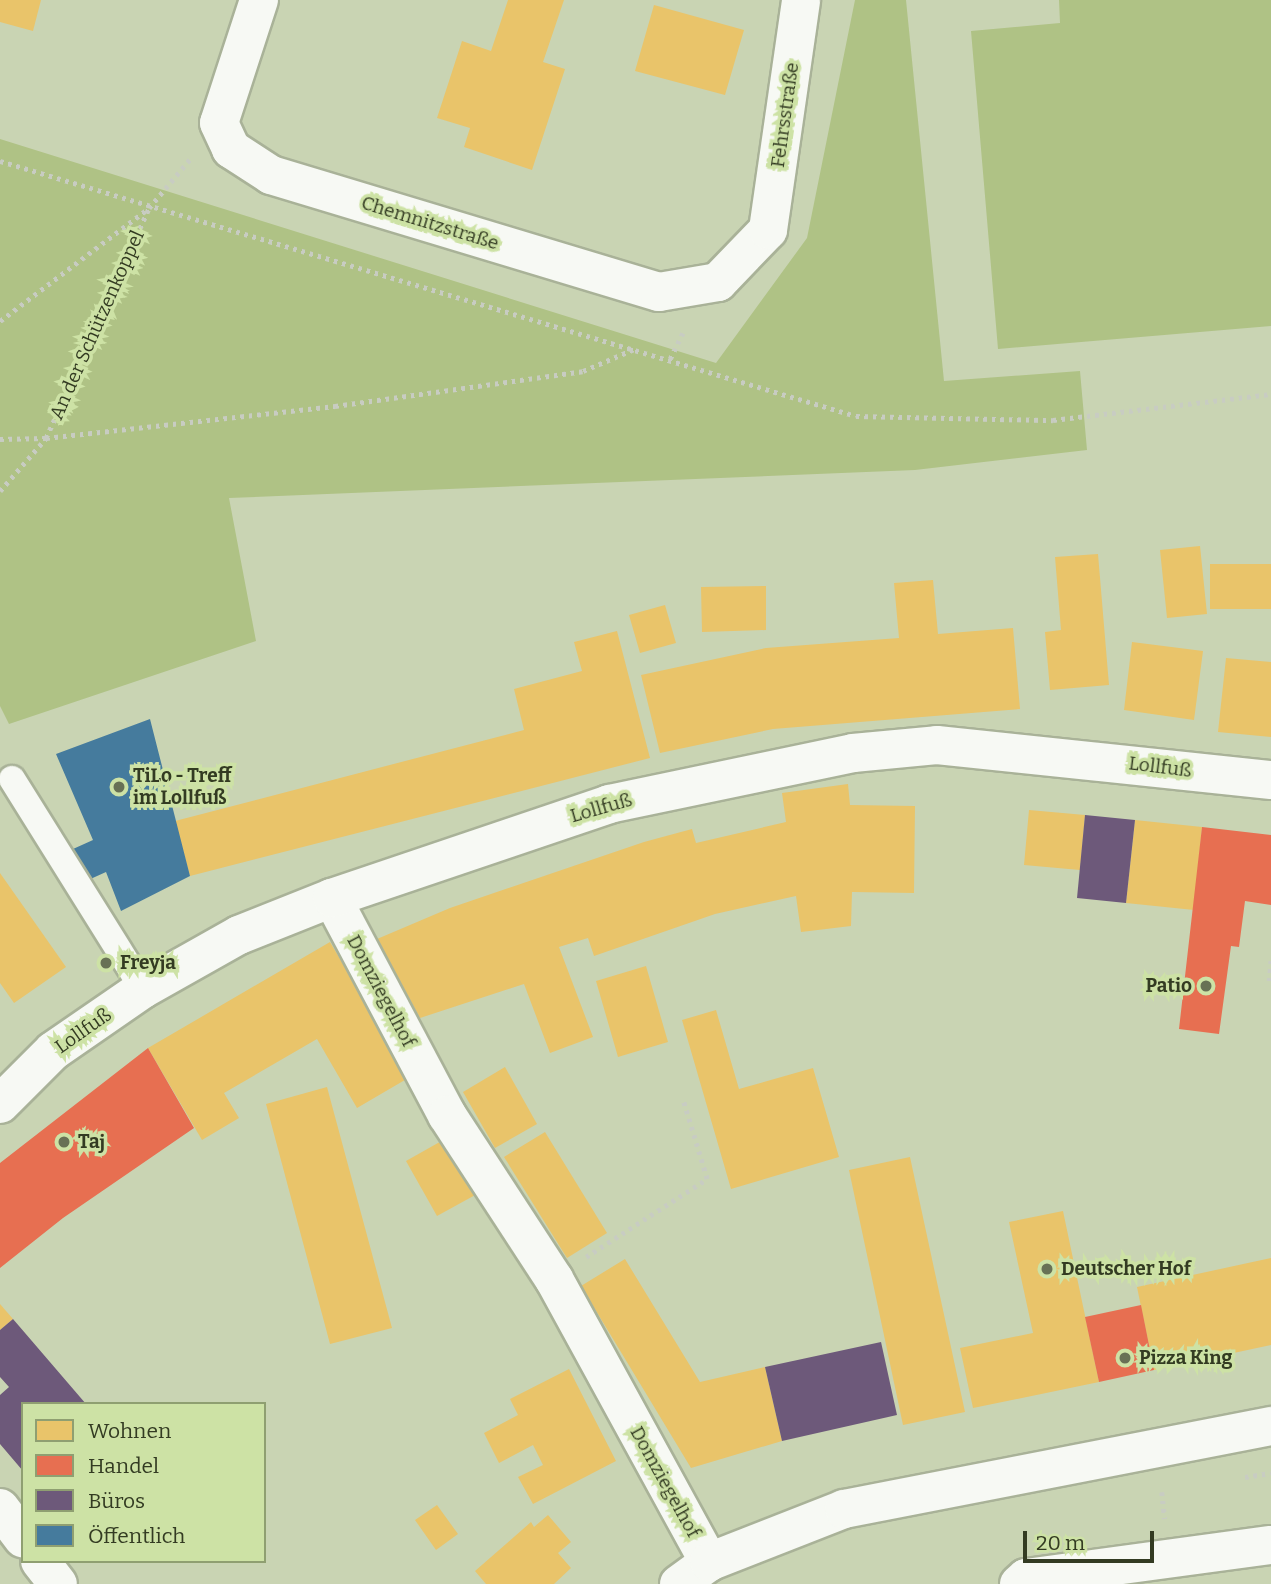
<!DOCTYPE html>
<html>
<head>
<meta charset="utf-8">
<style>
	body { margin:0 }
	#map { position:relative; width:1271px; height:1584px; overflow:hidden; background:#c9d4b3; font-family:Bitter,serif }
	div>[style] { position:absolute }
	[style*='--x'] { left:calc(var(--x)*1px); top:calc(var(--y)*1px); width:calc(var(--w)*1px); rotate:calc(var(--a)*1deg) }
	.green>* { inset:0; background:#afc285 }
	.homes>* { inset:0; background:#e9c46a }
	.shops>* { inset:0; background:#e76f51 }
	.offices>* { inset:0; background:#6d597a }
	.public>* { inset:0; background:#457b9d }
	.path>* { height:4.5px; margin-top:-2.25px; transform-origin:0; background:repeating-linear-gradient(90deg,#c8ccc2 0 3.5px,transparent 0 8.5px) }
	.roads { filter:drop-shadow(2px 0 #a9b298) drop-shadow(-2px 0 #a9b298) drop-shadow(0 2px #a9b298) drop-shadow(0 -2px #a9b298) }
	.lane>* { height:26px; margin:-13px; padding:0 13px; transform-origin:13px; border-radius:13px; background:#f7f9f4 }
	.street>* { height:38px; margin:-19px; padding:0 19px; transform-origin:19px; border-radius:19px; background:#f7f9f4 }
	.secondary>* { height:38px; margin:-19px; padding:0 19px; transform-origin:19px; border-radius:19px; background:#f7f9f4 }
	.dots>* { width:19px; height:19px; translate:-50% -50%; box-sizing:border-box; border:4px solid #cde2a5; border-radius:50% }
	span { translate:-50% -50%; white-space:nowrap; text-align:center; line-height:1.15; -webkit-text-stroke:7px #cde2a5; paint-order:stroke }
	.street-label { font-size:19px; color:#333b22 }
	.poi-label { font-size:19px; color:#333b22; font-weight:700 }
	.left { translate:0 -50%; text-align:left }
	.right { translate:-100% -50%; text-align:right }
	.legend { position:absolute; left:21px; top:1402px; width:245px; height:161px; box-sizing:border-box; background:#cde2a5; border:2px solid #8f9f71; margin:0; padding:9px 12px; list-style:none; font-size:21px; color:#333b22 }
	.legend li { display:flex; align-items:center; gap:14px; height:35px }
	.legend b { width:35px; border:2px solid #8f9f71 }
	.scale { position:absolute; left:1023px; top:1531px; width:131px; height:32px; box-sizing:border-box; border:4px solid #333b22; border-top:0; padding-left:9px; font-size:21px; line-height:24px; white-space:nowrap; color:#333b22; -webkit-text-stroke:5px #cde2a5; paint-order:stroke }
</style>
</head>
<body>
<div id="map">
	<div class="green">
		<div style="clip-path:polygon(855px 0,906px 0,944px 381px,1080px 371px,1087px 450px,915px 470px,229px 498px,256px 641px,9px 724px,0 706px,0 139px,716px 363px,807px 238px)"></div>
		<div style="clip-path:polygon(1059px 0,1271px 0,1271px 326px,998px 349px,971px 31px,1060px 23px)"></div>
	</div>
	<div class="homes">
		<div style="clip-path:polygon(0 0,41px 0,33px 31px,0 22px)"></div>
		<div style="clip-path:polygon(508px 0,564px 0,543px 62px,565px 69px,532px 170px,464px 147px,470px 128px,437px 118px,462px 41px,491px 51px)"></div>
		<div style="clip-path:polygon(654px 5px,744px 30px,725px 95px,635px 71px)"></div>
		<div style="clip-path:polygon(1200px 546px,1207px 614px,1167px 618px,1160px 550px)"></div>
		<div style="clip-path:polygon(1098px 554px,1109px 685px,1050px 690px,1045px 632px,1061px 630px,1055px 557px)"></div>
		<div style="clip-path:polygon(1210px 564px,1271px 564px,1271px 609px,1210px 609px)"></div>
		<div style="clip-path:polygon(933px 580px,938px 634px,1013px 628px,1020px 709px,773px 729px,660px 753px,641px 675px,766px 648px,899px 638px,894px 583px)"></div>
		<div style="clip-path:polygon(766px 586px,766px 630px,702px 632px,701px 587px)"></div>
		<div style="clip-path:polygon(665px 605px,676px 643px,640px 653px,629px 615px)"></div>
		<div style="clip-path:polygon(617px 631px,650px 758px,190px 876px,175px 821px,524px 730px,514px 689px,582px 671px,574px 642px)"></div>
		<div style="clip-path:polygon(1132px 642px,1203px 651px,1194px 720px,1124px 710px)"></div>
		<div style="clip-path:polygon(1226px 658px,1271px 662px,1271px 737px,1218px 732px)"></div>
		<div style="clip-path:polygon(848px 784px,850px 805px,915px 806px,914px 893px,852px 892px,851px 926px,801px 932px,796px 896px,715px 914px,594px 956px,588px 938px,559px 947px,593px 1037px,550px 1053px,524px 984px,420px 1018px,377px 939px,450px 908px,644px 842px,692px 829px,696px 843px,786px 822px,782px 793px)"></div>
		<div style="clip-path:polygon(1029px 810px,1085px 815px,1080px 870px,1024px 865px)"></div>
		<div style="clip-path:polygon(1135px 820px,1202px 827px,1194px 910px,1126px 903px)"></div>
		<div style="clip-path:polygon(0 873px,66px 967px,14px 1003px,0 983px)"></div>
		<div style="clip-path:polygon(330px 942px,410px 1077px,357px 1108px,317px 1039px,224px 1093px,239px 1118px,202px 1140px,148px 1048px)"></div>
		<div style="clip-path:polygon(646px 966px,668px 1042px,618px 1057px,596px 981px)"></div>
		<div style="clip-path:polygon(716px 1010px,739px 1089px,813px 1068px,839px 1157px,731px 1189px,682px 1020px)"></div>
		<div style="clip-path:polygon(505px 1067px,537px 1124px,495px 1148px,463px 1092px)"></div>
		<div style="clip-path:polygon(327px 1087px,392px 1328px,330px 1344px,266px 1104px)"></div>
		<div style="clip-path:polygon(545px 1132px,607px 1233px,567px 1258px,504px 1157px)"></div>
		<div style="clip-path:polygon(445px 1139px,477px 1194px,437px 1216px,406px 1161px)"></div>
		<div style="clip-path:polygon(910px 1157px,965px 1412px,903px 1425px,849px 1170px)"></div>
		<div style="clip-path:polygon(1063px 1211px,1099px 1382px,973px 1408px,960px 1348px,1033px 1333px,1009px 1222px)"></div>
		<div style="clip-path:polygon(1271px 1258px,1271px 1345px,1154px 1370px,1137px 1287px)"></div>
		<div style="clip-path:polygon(625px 1259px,700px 1382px,765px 1367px,782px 1441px,691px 1468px,581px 1286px)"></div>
		<div style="clip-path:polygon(0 1304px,13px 1319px,0 1330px)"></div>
		<div style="clip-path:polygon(569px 1369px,616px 1461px,533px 1504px,518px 1477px,543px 1465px,533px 1445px,499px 1463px,484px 1433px,518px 1415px,510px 1399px)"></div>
		<div style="clip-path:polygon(437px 1505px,458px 1534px,436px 1550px,415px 1520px)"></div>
		<div style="clip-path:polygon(548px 1515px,571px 1542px,558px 1553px,571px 1568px,554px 1584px,486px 1584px,475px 1571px,531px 1522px,534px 1527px)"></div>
	</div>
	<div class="shops">
		<div style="clip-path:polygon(1202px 827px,1271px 835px,1271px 905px,1245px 901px,1239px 947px,1231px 946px,1219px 1034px,1179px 1029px)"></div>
		<div style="clip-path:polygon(148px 1048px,194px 1128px,63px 1218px,0 1268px,0 1163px)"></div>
		<div style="clip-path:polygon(1141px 1305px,1154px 1370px,1099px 1382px,1085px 1317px)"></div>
	</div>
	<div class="offices">
		<div style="clip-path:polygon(1085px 815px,1135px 820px,1126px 903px,1077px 898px)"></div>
		<div style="clip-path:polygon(13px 1319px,86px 1404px,23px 1404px,23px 1471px,0 1444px,0 1395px,9px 1387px,0 1377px,0 1330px)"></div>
		<div style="clip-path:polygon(881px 1342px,897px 1415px,782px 1441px,765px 1367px)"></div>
	</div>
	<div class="public">
		<div style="clip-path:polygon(150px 719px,190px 876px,121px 911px,106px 872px,86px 881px,73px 849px,93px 840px,56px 754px)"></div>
	</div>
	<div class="path">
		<div style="--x:0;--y:161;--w:893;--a:16.59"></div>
		<div style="--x:856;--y:416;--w:197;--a:1.2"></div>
		<div style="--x:1053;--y:420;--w:220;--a:-6.8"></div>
		<div style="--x:0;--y:321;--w:187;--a:-37.2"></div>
		<div style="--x:149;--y:208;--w:64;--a:-50.1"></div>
		<div style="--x:670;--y:359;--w:30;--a:-64"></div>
		<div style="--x:0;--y:439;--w:46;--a:-1.2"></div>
		<div style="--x:46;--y:438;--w:252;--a:-65.9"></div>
		<div style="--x:0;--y:491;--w:70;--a:-49"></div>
		<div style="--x:46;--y:438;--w:291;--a:-6.3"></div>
		<div style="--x:335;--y:406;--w:250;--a:-8"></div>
		<div style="--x:583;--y:371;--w:56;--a:-23.3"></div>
		<div style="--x:1269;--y:981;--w:22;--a:-85"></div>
		<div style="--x:586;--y:1257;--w:144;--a:-32.8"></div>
		<div style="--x:707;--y:1179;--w:83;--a:-106.9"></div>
		<div style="--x:1245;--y:1477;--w:26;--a:-9"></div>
		<div style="--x:1162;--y:1492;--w:27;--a:84"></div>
	</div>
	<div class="roads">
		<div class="lane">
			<div style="--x:12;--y:779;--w:248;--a:58"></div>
		</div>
		<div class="street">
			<div style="--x:259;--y:0;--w:129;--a:108"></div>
			<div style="--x:219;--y:123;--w:29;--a:65"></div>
			<div style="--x:231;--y:149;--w:48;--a:33"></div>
			<div style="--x:271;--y:175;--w:405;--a:16.8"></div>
			<div style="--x:659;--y:292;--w:60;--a:-9.6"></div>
			<div style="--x:718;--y:282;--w:72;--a:-46.1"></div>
			<div style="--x:768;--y:230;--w:232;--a:-81.8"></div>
			<div style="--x:332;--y:898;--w:246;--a:62.1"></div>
			<div style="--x:447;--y:1115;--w:196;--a:56.9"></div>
			<div style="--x:554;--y:1279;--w:323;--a:61.3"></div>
			<div style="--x:0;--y:1104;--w:75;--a:-45"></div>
			<div style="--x:53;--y:1051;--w:109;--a:-34.6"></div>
			<div style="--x:143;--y:989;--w:110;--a:-29.4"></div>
			<div style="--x:239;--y:935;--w:100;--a:-21.7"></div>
			<div style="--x:332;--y:898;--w:293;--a:-18.7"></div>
			<div style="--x:609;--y:804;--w:249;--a:-11.8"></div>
			<div style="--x:853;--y:753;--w:84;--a:-5.4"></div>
			<div style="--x:937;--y:745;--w:336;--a:6"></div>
			<div style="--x:0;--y:1508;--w:38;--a:53"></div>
			<div style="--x:40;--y:1561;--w:29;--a:52"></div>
			<div style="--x:1019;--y:1584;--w:9;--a:-41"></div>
			<div style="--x:1026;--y:1578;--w:247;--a:-7.7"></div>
		</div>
		<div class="secondary">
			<div style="--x:679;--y:1584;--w:37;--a:-36"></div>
			<div style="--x:709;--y:1562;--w:145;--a:-21.4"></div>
			<div style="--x:844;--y:1509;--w:435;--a:-11"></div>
		</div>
	</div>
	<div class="dots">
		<div style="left:119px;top:787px;background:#687155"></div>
		<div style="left:106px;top:963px;background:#687155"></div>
		<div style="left:1206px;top:986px;background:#687155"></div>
		<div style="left:64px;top:1142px;background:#687155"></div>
		<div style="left:1047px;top:1269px;background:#687155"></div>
		<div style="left:1125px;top:1358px;background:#687155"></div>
	</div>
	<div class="street-label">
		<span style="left:785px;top:115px;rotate:-82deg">Fehrsstraße</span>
		<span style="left:430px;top:223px;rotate:17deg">Chemnitzstraße</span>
		<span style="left:97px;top:325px;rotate:-66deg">An der Schützenkoppel</span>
		<span style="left:1160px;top:767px;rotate:7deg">Lollfuß</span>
		<span style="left:601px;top:808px;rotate:-16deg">Lollfuß</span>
		<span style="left:381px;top:991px;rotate:62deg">Domziegelhof</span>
		<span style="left:83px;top:1031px;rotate:-35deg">Lollfuß</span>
		<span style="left:665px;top:1482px;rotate:61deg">Domziegelhof</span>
	</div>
	<div class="poi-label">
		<span class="left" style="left:133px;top:787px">TiLo - Treff<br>im Lollfuß</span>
		<span class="left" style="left:120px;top:963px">Freyja</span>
		<span class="right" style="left:1192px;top:986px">Patio</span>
		<span class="left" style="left:78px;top:1142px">Taj</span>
		<span class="left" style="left:1061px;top:1269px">Deutscher Hof</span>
		<span class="left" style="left:1139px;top:1358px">Pizza King</span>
	</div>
	<ul class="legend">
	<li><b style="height:19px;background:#e9c46a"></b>Wohnen</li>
	<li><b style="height:19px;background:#e76f51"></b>Handel</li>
	<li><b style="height:19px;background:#6d597a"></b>Büros</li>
	<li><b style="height:19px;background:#457b9d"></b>Öffentlich</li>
	</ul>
	<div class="scale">20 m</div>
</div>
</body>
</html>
